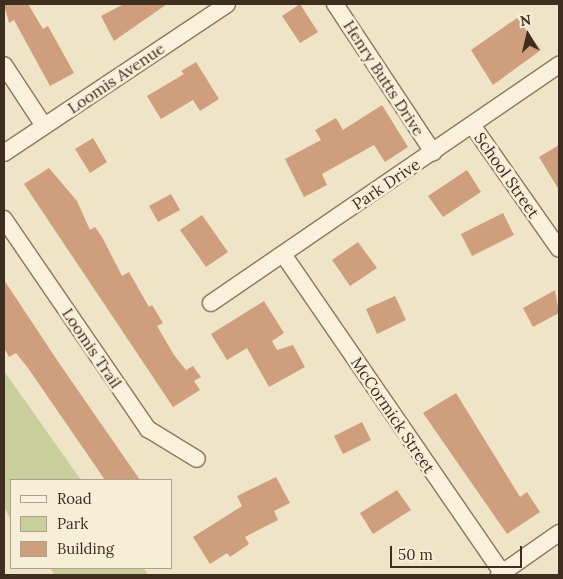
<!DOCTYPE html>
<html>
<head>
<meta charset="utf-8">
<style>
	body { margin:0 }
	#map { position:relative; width:563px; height:579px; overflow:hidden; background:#f0e4c8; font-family:Lora,serif }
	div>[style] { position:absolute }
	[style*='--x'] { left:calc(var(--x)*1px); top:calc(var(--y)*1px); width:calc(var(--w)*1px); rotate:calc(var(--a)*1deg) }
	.green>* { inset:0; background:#c9cf9b }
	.building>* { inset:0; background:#cf9f7d }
	.roads { filter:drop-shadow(1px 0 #8d765c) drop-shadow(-1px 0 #8d765c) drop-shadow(0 1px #8d765c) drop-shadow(0 -1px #8d765c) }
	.minor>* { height:16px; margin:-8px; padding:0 8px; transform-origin:8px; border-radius:8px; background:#faf1dc }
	span { translate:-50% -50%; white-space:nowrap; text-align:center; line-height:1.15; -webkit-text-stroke:5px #f7eed8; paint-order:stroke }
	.street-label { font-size:16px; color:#3d2e20 }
	.frame { position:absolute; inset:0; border:5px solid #3d2e20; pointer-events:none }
	.legend { position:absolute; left:10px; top:479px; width:162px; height:90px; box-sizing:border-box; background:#f7eed8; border:1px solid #ada18e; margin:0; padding:6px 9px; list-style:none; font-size:15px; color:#3d2e20 }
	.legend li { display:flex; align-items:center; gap:10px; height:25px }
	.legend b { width:25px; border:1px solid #ada18e }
	.north { position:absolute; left:503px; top:10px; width:50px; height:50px; -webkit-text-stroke:4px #f7eed8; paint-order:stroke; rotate:351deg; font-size:14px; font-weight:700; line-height:20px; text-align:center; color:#3d2e20 }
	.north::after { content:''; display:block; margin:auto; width:18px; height:22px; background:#3d2e20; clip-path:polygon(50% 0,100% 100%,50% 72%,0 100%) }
	.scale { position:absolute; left:390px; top:546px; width:132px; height:22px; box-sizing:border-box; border:2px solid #3d2e20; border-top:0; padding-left:6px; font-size:15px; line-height:18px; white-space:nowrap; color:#3d2e20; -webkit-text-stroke:4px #f7eed8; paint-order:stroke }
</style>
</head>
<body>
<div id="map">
	<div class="green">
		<div style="clip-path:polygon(4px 371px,81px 480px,11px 480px,11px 521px,4px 506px)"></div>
		<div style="clip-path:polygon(50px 568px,144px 568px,148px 575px,55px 575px)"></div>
	</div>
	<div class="building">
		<div style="clip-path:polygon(4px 4px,28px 4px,43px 29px,48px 26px,74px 73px,50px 86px,14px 20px,9px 23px)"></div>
		<div style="clip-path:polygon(124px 4px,167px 4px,114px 41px,101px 16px)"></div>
		<div style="clip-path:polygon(300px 4px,318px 32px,300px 43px,282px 16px)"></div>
		<div style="clip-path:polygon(517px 18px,541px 50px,493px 85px,471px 50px)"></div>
		<div style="clip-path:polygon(196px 62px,219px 99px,200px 111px,193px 100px,161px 119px,147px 96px,184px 74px,181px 71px)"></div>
		<div style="clip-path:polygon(382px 105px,408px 147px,385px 162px,374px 145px,322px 174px,327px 185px,304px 197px,285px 159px,321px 140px,315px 130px,336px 118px,343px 130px)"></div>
		<div style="clip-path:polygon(93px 138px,107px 162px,90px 173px,75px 149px)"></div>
		<div style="clip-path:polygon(559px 145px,559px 190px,539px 157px)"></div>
		<div style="clip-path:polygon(49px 168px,77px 201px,90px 230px,95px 227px,102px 237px,122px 276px,129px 272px,149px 307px,152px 305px,163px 323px,157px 326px,174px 355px,186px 370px,193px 366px,201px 377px,194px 381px,200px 390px,173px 407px,24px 184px)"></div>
		<div style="clip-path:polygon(467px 170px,481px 192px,443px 217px,428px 196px)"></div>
		<div style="clip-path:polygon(171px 194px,180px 210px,158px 222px,149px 206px)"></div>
		<div style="clip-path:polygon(503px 213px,514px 235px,472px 256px,461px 234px)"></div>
		<div style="clip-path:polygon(202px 215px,228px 252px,206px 267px,180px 230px)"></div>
		<div style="clip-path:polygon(358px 242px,377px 268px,350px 286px,332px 260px)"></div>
		<div style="clip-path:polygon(4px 280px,59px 363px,140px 480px,105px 480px,28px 368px,16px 353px,9px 357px,4px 348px)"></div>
		<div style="clip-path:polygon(555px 290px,559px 313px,533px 327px,523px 308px)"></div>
		<div style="clip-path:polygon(395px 296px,406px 320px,377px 334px,366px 309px)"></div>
		<div style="clip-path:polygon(264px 301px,284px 333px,272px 341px,277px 350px,293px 345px,305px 367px,269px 387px,247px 348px,227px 360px,211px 334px)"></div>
		<div style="clip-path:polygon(456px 393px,520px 497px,527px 492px,540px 512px,507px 534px,423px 413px)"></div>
		<div style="clip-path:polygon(362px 422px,371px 440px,343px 454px,334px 436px)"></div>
		<div style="clip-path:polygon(276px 477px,290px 503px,274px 511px,278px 520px,245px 537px,249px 544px,230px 557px,227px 553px,210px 564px,193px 537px,242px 506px,237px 496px)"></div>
		<div style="clip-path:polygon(397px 490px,411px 510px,373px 534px,360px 513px)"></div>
	</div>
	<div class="roads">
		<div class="minor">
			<div style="--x:335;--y:4;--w:178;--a:56.5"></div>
			<div style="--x:4;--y:65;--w:73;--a:56.7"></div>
			<div style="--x:472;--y:125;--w:151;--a:54.9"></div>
			<div style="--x:4;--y:153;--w:268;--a:-33.7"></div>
			<div style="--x:4;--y:219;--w:255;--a:55.6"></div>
			<div style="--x:148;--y:429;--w:57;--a:31.5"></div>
			<div style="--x:283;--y:254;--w:390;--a:55.5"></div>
			<div style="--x:211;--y:303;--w:422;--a:-34.4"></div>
			<div style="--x:499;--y:575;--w:73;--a:-35"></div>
		</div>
	</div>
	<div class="street-label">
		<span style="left:116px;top:78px;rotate:-34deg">Loomis Avenue</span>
		<span style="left:384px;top:78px;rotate:57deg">Henry Butts Drive</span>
		<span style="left:507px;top:175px;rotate:55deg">School Street</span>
		<span style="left:386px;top:184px;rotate:-34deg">Park Drive</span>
		<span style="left:92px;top:348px;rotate:56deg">Loomis Trail</span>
		<span style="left:393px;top:415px;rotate:56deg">McCormick Street</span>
	</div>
	<div class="frame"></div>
	<ul class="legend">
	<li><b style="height:6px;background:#faf1dc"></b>Road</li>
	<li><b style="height:14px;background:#c9cf9b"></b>Park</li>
	<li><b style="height:14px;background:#cf9f7d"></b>Building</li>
	</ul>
	<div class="north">N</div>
	<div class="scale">50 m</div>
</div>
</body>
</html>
